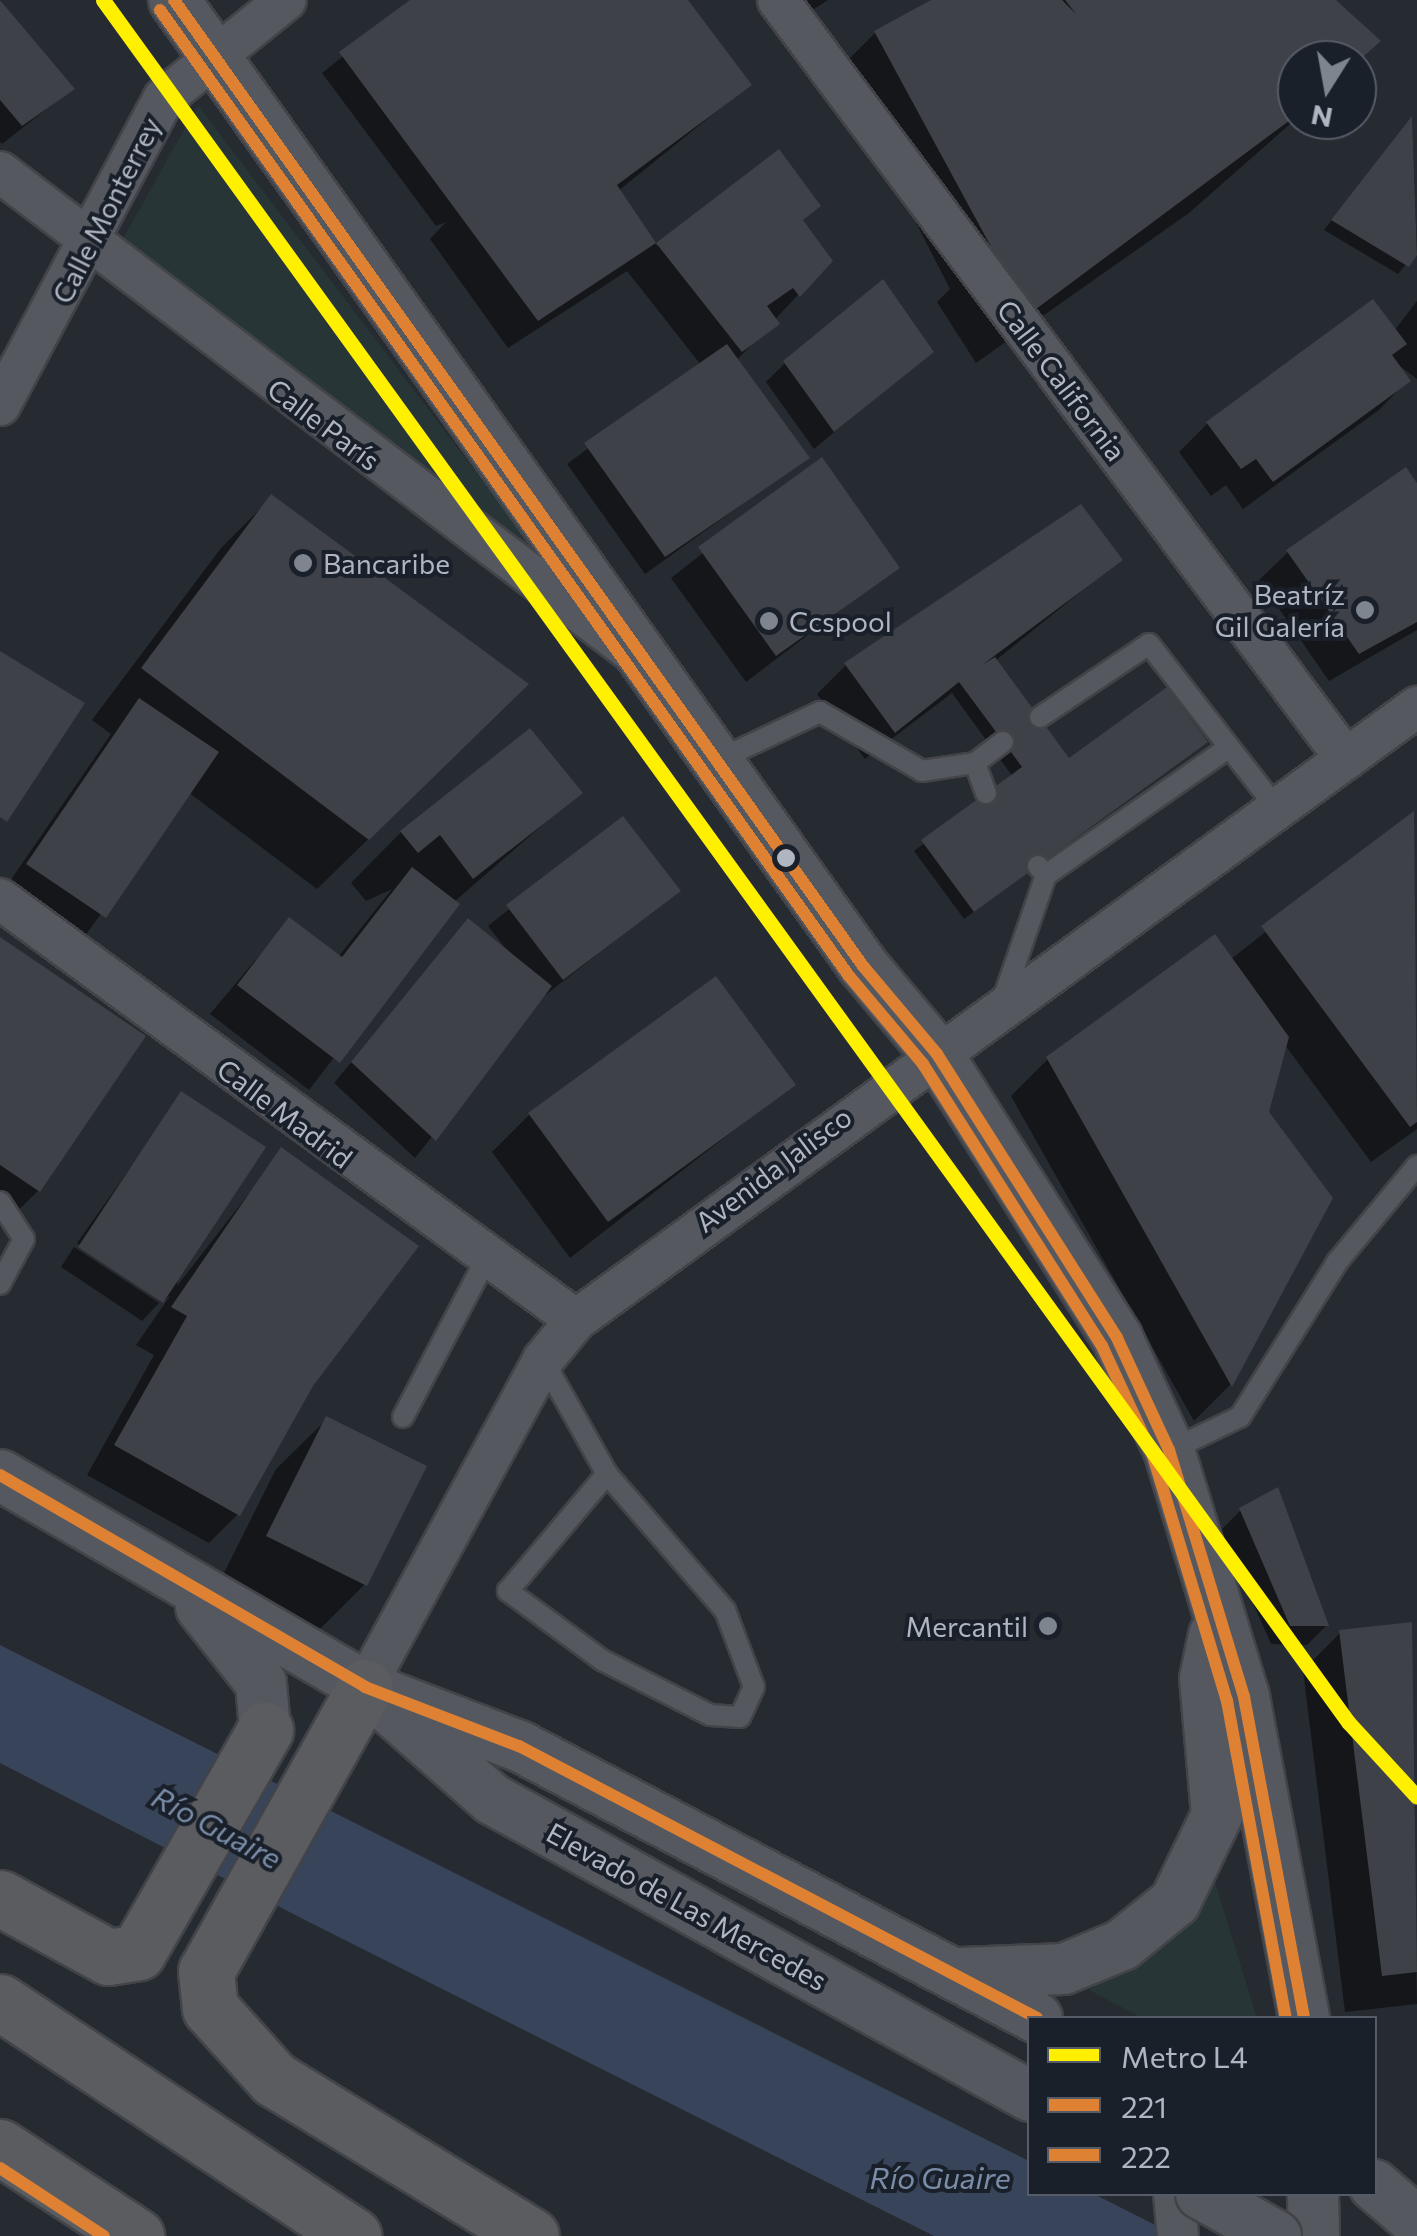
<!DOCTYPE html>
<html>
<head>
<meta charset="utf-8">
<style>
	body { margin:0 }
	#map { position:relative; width:1417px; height:2236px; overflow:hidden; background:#262a31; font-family:Commissioner,sans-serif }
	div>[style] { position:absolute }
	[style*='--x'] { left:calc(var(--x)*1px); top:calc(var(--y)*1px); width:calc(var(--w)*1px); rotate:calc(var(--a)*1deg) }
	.green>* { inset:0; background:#273537 }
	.water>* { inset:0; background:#374459 }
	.shadow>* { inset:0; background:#0007 }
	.building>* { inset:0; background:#3e4147 }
	.roads { filter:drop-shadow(2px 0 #424449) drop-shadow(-2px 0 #424449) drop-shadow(0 2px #424449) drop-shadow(0 -2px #424449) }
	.service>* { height:20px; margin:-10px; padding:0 10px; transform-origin:10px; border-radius:10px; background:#55585f }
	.minor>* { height:40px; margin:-20px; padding:0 20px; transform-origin:20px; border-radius:20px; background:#55585f }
	.tertiary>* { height:50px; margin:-25px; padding:0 25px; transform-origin:25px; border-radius:25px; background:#55585f }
	.motorway>* { height:55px; margin:-27.5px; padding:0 27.5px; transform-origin:27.5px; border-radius:27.5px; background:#5a5c60 }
	.bridges { filter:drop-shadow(2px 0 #424449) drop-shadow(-2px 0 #424449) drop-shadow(0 2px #424449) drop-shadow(0 -2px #424449) }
	.tertiary-bridge>* { height:50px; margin:-25px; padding:0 25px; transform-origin:25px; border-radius:25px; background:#55585f }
	.bus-1>* { height:12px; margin:-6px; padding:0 6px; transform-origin:6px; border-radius:6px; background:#df8133 }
	.bus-2>* { height:12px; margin:-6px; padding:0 6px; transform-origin:6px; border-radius:6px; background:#df8133 }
	.metro-1>* { height:15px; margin:-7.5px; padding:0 7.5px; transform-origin:7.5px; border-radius:7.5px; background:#fff000 }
	.dots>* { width:28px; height:28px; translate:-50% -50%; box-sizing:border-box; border:5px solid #1a202a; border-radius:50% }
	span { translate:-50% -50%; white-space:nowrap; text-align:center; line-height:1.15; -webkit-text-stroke:8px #1a202a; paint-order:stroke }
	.street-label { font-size:28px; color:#afb6c2 }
	.poi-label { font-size:28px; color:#afb6c2 }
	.left { translate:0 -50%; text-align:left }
	.right { translate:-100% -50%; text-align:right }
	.water-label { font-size:30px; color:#7a8da8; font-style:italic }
	.legend { position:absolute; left:1027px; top:2016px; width:350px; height:180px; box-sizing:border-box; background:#1a202a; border:2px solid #565c67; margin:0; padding:12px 18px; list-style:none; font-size:30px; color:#afb6c2 }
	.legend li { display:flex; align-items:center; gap:20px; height:50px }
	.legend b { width:50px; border:2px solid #565c67 }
	.north { position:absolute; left:1277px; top:40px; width:100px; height:100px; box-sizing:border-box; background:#1a202a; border:2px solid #565c67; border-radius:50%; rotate:191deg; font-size:28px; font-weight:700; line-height:40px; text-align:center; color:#afb6c2 }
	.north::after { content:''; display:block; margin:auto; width:35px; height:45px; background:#7f858f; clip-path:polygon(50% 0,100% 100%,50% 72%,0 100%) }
</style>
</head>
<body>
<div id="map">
	<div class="green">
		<div style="clip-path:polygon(198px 105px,544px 562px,120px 244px)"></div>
		<div style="clip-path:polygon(1214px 1879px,1257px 2018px,1142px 2018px,1089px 1990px)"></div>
	</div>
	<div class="water">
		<div style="clip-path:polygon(0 1645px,1029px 2161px,1030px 2194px,1094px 2194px,1177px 2236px,934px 2236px,305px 1920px,0 1763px)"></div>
	</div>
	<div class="shadow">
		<div style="clip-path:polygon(0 0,72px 89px,2px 144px,0 142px)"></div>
		<div style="clip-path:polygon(414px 0,685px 0,749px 85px,617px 192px,657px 246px,778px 152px,818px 206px,801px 222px,830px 261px,736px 361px,806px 458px,645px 574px,567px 464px,701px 365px,627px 271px,508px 348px,430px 239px,446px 222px,436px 226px,322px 73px)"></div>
		<div style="clip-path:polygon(772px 0,828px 0,789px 25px)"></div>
		<div style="clip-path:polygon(936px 0,1335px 0,1297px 60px,1297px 118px,1189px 213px,976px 363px,937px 302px,950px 289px,838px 70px,875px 33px)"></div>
		<div style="clip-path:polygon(1412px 119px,1417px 251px,1398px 274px,1324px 230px)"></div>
		<div style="clip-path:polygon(1417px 301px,1417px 379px,1396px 363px,1407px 381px,1379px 410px,1243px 509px,1226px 485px,1211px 496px,1179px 452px,1207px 424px,1394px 331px)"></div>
		<div style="clip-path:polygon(931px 352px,814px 449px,766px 382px,785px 363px)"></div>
		<div style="clip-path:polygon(821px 461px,896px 568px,746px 682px,671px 578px)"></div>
		<div style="clip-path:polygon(1417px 485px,1417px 630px,1329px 681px,1259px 580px,1288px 552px)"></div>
		<div style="clip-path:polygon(271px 498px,475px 735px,317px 889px,188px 792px,85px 936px,8px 884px,111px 734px,92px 720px,221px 548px)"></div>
		<div style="clip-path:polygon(1120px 560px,995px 661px,1069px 761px,1204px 742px,964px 919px,914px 851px,1013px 777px,952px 693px,865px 759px,817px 694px,846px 665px)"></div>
		<div style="clip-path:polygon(579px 793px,454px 902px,309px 1090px,210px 1014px,289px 920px,338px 957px,392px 889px,366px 901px,351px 883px,401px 832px)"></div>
		<div style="clip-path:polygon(1413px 815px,1417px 1129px,1371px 1162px,1285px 1045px,1266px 1112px,1330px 1199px,1230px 1385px,1194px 1421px,1011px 1096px,1048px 1059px,1230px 960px)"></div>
		<div style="clip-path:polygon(623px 819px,678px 891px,543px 997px,415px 1158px,334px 1083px,468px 922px,506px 949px,488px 926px)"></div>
		<div style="clip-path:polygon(0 940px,143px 1036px,38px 1191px,0 1228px)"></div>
		<div style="clip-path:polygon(793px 1084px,570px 1258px,492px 1152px,529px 1115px)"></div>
		<div style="clip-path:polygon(182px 1095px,177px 1286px,282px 1151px,238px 1514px,209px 1543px,87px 1475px,154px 1355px,136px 1345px,170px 1296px,161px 1302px,77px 1243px)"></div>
		<div style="clip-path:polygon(74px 1247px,159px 1303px,142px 1321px,61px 1267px)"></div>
		<div style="clip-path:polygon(327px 1419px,365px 1584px,314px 1635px,217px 1587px,276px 1469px)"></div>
		<div style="clip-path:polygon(1241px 1510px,1326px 1626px,1307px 1645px,1271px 1644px,1221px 1530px)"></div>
		<div style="clip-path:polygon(1410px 1624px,1417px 2004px,1345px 2012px,1303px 1670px,1340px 1633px)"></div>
	</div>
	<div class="building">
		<div style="clip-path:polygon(0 0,75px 89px,22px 126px,0 100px)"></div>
		<div style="clip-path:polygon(410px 0,688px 0,752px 85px,617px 185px,656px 243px,538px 321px,339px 52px)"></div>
		<div style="clip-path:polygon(931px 0,1062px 0,1076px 14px,1065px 0,1336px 0,1381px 41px,1357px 62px,1297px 60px,1297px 115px,1028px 315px,874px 31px)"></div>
		<div style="clip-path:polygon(1412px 116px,1417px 255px,1409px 267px,1331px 220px)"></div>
		<div style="clip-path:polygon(779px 149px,821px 206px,803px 220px,833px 261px,800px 297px,793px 288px,767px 306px,780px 324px,742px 352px,656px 243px)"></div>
		<div style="clip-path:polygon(883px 279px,934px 352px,834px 432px,783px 361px)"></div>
		<div style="clip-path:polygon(1373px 299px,1407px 344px,1392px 355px,1411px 381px,1273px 482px,1256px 459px,1241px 469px,1206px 422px)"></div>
		<div style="clip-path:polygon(727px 344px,810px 458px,665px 557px,584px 443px)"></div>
		<div style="clip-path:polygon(822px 457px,900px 568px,776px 656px,698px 547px)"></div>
		<div style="clip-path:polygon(1406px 467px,1417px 483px,1417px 622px,1359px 654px,1286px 550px)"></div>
		<div style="clip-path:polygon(271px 494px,529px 684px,369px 840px,141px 668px)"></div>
		<div style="clip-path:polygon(1081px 504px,1123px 560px,982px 665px,995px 657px,1069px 758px,1167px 687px,1208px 742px,974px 912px,921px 840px,1022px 767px,959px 682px,895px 733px,844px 663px)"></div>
		<div style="clip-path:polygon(0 651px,85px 703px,7px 822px,0 817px)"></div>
		<div style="clip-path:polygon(139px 698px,219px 752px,106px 918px,26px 864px)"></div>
		<div style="clip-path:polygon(530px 728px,583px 793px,473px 879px,440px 835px,418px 853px,400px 831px)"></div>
		<div style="clip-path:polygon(1414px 811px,1417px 1122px,1410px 1127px,1261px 926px)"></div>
		<div style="clip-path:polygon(623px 816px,681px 891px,563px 980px,506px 905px)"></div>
		<div style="clip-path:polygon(412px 867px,460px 904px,340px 1063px,237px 985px,289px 917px,342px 957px)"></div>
		<div style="clip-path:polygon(468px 918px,552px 986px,436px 1141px,351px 1062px)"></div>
		<div style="clip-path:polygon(1215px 934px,1289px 1037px,1269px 1112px,1333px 1198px,1232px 1387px,1046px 1057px)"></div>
		<div style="clip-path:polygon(0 937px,146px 1036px,40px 1192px,0 1165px)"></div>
		<div style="clip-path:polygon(716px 976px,796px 1085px,608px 1222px,528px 1113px)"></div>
		<div style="clip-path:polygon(181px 1091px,266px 1147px,163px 1303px,78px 1247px)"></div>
		<div style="clip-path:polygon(281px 1147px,419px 1246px,313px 1386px,240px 1516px,114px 1445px,187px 1316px,171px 1307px)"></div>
		<div style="clip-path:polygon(326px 1416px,427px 1466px,367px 1586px,266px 1536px)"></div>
		<div style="clip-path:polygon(1278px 1487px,1329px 1626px,1290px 1626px,1239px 1508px)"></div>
		<div style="clip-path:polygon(1412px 1622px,1417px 1972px,1382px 1976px,1339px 1630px)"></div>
	</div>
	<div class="roads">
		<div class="service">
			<div style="--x:1040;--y:717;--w:131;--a:-33.8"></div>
			<div style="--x:1149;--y:644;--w:207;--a:52.1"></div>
			<div style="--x:718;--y:760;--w:113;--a:-25.2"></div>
			<div style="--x:820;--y:712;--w:118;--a:30"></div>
			<div style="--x:922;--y:771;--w:54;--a:-8.6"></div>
			<div style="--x:975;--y:763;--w:32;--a:70"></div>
			<div style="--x:975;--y:763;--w:35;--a:-37"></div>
			<div style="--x:1046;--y:875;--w:218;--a:-34.9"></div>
			<div style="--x:1001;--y:1005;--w:138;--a:-70.9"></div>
			<div style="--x:1046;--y:875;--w:12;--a:-132"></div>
			<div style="--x:0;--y:1202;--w:44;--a:57"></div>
			<div style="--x:24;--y:1239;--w:51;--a:118.1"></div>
			<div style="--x:543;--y:1360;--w:131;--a:60.7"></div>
			<div style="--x:607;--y:1474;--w:180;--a:49.1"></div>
			<div style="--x:725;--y:1610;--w:82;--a:69.4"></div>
			<div style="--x:754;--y:1687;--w:33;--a:115"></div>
			<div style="--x:740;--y:1717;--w:30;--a:-176"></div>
			<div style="--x:710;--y:1715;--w:121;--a:-153"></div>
			<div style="--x:602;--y:1660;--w:117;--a:-143.7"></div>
			<div style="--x:508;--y:1591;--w:153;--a:-49.8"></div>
			<div style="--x:403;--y:1417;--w:180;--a:-62.2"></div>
			<div style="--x:1171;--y:1450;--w:76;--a:-25.6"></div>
			<div style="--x:1240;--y:1417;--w:184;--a:-57.9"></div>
			<div style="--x:1338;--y:1261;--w:124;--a:-50.3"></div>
		</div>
		<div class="minor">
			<div style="--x:778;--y:0;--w:948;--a:53.19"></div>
			<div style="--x:0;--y:172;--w:797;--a:37.2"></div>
			<div style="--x:0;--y:405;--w:348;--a:-61.9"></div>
			<div style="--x:164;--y:98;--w:156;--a:-38.8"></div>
			<div style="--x:0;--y:899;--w:713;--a:36.16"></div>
			<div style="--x:365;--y:1687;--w:372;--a:-61.4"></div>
			<div style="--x:543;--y:1360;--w:52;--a:-50.5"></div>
			<div style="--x:576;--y:1320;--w:1041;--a:-36.09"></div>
			<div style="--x:1174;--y:2194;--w:42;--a:84.6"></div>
		</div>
		<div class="tertiary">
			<div style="--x:174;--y:0;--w:1187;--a:54.5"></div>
			<div style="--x:863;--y:966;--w:115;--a:49.9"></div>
			<div style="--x:937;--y:1054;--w:336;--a:57.6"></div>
			<div style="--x:1117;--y:1338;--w:123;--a:65.1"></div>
			<div style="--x:1169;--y:1450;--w:258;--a:73.1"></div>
			<div style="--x:1244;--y:1697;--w:327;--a:79.4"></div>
			<div style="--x:0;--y:1475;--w:422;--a:30.1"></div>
			<div style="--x:365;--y:1687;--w:165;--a:21"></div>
			<div style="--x:519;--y:1746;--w:585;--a:27.7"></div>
			<div style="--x:201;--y:1607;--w:97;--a:51.7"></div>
			<div style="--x:261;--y:1683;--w:47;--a:85.1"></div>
			<div style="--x:391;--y:1710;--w:135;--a:41.4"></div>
			<div style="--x:492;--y:1799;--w:615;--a:28.9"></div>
			<div style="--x:960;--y:1973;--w:104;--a:-2.2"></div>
			<div style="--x:1064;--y:1969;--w:63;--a:-22.5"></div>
			<div style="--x:1122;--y:1945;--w:68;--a:-39.1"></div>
			<div style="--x:1175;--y:1902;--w:97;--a:-64.2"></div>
			<div style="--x:1217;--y:1815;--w:137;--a:-95"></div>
			<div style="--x:1205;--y:1679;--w:45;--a:-78.4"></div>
			<div style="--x:1374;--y:2185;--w:57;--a:40.7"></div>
			<div style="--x:1313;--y:2194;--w:42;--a:88.6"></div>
		</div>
		<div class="motorway">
			<div style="--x:365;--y:1687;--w:325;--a:119.2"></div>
			<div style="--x:206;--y:1971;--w:37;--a:84"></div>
			<div style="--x:210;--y:2008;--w:96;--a:48"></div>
			<div style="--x:274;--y:2079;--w:301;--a:31.4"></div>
			<div style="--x:0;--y:1898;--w:123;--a:28.6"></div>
			<div style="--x:108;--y:1957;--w:30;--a:-9"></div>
			<div style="--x:138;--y:1952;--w:256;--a:-60.2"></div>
			<div style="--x:0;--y:2002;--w:424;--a:33.5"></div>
			<div style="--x:0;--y:2147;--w:163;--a:33.2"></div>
		</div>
	</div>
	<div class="bridges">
		<div class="tertiary-bridge">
			<div style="--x:1201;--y:2194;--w:86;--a:29.2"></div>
		</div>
	</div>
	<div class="bus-1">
		<div style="--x:174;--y:0;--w:1187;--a:54.5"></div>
		<div style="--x:863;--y:966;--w:115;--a:49.9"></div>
		<div style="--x:937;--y:1054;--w:336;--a:57.6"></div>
		<div style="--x:1117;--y:1338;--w:123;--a:65.1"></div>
		<div style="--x:1169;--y:1450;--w:258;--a:73.1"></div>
		<div style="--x:1244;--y:1697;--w:327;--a:79.4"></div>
		<div style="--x:0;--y:1475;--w:422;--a:30.1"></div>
		<div style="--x:365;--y:1687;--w:165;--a:21"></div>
		<div style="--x:519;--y:1746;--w:585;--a:27.7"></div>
	</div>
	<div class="bus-2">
		<div style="--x:160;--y:10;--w:1187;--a:54.5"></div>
		<div style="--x:849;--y:976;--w:115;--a:49.9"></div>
		<div style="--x:923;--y:1064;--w:334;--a:57.6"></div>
		<div style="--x:1102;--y:1346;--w:121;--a:65.1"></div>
		<div style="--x:1153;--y:1456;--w:256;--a:73.2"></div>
		<div style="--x:1227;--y:1701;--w:322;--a:79.5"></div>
		<div style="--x:0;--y:2168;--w:124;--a:33.2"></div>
	</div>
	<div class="metro-1">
		<div style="--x:103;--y:0;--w:2126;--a:54.13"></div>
		<div style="--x:1349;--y:1723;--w:100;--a:47.4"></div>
	</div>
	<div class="dots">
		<div style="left:303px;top:563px;background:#7f858f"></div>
		<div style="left:1365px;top:610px;background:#7f858f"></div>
		<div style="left:769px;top:621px;background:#7f858f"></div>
		<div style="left:786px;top:858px;background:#afb6c2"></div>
		<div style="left:1048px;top:1626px;background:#7f858f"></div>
	</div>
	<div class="street-label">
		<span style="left:106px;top:210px;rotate:-63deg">Calle Monterrey</span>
		<span style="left:1062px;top:380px;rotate:53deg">Calle California</span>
		<span style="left:324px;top:424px;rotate:37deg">Calle París</span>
		<span style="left:285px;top:1113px;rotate:37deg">Calle Madrid</span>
		<span style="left:773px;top:1169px;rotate:-37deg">Avenida Jalisco</span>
		<span style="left:687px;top:1906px;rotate:29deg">Elevado de Las Mercedes</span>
	</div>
	<div class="poi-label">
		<span class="left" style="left:323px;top:563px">Bancaribe</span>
		<span class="right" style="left:1345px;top:610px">Beatríz<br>Gil Galería</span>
		<span class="left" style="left:789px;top:621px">Ccspool</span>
		<span class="right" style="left:1028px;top:1626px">Mercantil</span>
	</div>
	<div class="water-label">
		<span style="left:217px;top:1827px;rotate:28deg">Río Guaire</span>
		<span style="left:940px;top:2177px">Río Guaire</span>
	</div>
	<ul class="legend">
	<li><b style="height:12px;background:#fff000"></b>Metro L4</li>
	<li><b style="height:12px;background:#df8133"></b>221</li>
	<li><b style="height:12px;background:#df8133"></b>222</li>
	</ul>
	<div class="north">N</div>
</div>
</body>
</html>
